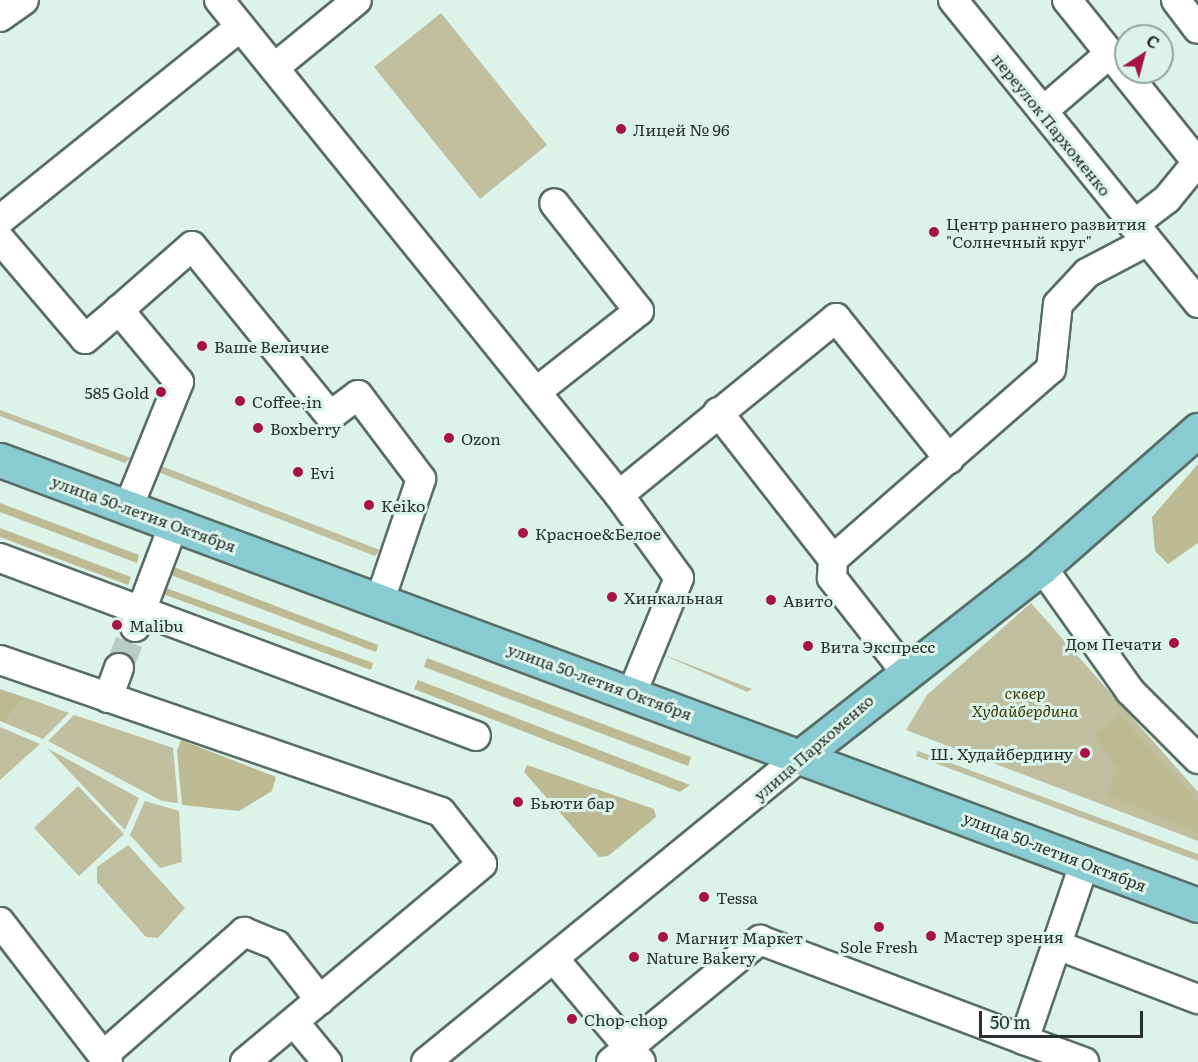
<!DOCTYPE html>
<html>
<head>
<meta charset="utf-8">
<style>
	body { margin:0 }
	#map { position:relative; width:1198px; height:1062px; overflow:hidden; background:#dcf3ea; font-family:Literata,serif }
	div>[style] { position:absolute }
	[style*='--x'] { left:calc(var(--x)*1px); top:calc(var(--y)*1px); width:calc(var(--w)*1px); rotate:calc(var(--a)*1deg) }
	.green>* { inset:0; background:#bfbe9e }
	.forest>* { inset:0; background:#bcba92 }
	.minor-tunnel>* { height:28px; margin-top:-14px; transform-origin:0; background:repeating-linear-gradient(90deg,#b8ccc4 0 28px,transparent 0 42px) }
	.roads { filter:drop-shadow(2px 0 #586d65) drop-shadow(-2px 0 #586d65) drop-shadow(0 2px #586d65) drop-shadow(0 -2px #586d65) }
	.minor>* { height:28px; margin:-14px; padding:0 14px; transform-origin:14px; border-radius:14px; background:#fff }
	.major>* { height:33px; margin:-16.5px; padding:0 16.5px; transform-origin:16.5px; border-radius:16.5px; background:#88ccd1 }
	.dots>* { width:16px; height:16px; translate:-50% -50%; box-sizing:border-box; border:3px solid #dcf3ea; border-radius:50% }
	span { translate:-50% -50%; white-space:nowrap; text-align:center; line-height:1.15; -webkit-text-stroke:6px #dcf3ea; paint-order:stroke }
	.street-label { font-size:16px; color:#28312d }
	.poi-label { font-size:16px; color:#28312d }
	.left { translate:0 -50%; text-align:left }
	.right { translate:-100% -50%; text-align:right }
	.park-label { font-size:16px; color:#3e3b08; font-style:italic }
	.north { position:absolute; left:1114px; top:24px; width:60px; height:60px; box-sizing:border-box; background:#dcf3ea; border:2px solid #94a59e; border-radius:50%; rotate:36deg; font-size:16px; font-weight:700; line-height:24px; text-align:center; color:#28312d }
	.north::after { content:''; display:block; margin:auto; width:21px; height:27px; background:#a81347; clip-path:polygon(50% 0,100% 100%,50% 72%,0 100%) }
	.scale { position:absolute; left:979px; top:1011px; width:164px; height:27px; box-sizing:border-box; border:3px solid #28312d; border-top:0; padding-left:8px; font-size:18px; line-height:21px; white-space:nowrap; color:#28312d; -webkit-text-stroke:4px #dcf3ea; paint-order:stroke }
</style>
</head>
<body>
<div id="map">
	<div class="green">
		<div style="clip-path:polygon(441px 13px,547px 145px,480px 199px,374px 67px)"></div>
		<div style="clip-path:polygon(0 410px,131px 458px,125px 463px,0 416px)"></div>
		<div style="clip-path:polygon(156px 464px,380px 550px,375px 556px,158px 472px)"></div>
		<div style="clip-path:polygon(1031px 603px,1198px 792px,1198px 841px,906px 730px,927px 695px)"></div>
		<div style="clip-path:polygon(657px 652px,752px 689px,747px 692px)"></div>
		<div style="clip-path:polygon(24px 697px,69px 713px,43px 739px,5px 723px)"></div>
		<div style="clip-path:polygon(74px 715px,173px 748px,178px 803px,162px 801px,48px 741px)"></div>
		<div style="clip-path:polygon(0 727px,40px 744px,0 780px)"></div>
		<div style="clip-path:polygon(47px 748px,139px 798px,125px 830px)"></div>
		<div style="clip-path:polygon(918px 751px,1198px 854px,1198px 861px,916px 756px)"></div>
		<div style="clip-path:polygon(78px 786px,124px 834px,79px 876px,34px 828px)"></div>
		<div style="clip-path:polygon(145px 801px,179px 811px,182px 862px,160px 868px,130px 835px)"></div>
		<div style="clip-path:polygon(128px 845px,185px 908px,158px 938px,146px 937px,97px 882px,97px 867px)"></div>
	</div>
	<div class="forest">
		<div style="clip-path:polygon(1198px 464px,1198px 543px,1168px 564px,1155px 551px,1152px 517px)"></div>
		<div style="clip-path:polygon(0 503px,139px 555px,137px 563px,0 512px)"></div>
		<div style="clip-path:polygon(0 528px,131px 577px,128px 585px,0 537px)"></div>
		<div style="clip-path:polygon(171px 566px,378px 645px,376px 652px,168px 574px)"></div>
		<div style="clip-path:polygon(163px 587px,373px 663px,371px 670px,160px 593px)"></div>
		<div style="clip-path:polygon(427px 658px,691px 757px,688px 766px,424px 667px)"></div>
		<div style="clip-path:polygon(418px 680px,690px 785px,680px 792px,414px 689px)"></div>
		<div style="clip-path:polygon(0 689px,24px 697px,5px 723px,0 721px)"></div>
		<div style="clip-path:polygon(1120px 715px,1198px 802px,1198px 833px,1106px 794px,1117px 767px,1094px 735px)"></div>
		<div style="clip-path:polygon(181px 740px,276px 777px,272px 791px,239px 811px,182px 805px,177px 751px)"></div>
		<div style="clip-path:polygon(527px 765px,654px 809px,656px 817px,608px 856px,599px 857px,524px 772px)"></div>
	</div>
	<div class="minor-tunnel">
		<div style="--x:119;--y:668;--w:44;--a:-68.7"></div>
	</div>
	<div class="roads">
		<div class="minor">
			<div style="--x:219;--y:0;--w:636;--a:51.06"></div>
			<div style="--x:619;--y:495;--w:102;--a:54.1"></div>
			<div style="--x:679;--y:578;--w:124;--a:112.2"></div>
			<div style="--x:953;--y:0;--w:390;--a:51"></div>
			<div style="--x:1067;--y:0;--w:208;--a:51.3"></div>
			<div style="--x:1176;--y:0;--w:36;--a:53"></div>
			<div style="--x:0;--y:17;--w:29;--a:-35"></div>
			<div style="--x:274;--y:68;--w:107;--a:-39.3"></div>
			<div style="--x:1043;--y:111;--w:84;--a:-40.7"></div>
			<div style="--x:0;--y:220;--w:308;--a:-38.8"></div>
			<div style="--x:1133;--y:225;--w:43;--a:-37.4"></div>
			<div style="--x:1167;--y:199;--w:49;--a:-50.8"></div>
			<div style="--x:0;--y:239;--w:131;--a:49.6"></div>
			<div style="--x:85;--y:339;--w:45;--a:-40.5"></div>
			<div style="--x:536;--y:392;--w:131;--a:-38.2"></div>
			<div style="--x:639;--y:311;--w:137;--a:-128.2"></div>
			<div style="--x:718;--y:412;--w:187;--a:52"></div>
			<div style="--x:833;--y:559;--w:19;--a:93"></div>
			<div style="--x:832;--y:578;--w:118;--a:51.9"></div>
			<div style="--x:619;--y:495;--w:280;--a:-39.2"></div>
			<div style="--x:836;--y:318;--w:181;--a:51.3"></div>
			<div style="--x:128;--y:508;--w:136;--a:-68"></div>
			<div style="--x:179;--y:382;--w:94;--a:-129.8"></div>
			<div style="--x:119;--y:310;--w:97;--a:-41.2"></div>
			<div style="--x:192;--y:246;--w:219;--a:50.9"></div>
			<div style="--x:330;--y:416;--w:35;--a:-37"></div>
			<div style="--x:358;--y:395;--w:105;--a:53.1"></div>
			<div style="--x:421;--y:479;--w:128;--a:108.7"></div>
			<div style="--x:0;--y:558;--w:508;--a:20.5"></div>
			<div style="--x:833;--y:559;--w:289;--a:-41.1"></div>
			<div style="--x:1051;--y:369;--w:65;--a:-83.9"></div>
			<div style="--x:1058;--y:304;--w:42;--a:-46.9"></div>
			<div style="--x:1087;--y:273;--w:67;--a:-27.7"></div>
			<div style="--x:1042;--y:567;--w:152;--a:54.6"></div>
			<div style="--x:1130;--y:691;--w:96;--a:45"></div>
			<div style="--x:135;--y:627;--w:110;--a:-69.3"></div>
			<div style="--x:0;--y:660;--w:466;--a:19"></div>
			<div style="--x:441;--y:812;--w:66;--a:51.7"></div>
			<div style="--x:482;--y:864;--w:309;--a:140.1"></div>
			<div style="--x:108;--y:698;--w:32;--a:-70"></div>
			<div style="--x:0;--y:922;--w:177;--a:52.4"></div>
			<div style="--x:1057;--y:945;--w:151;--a:21"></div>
			<div style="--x:555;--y:960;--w:133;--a:49.9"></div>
			<div style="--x:294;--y:1022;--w:52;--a:50.5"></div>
			<div style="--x:1024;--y:1040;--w:64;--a:20.1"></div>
			<div style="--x:106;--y:1053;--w:184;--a:-41.2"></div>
			<div style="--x:244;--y:932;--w:35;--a:22"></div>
			<div style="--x:277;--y:945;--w:70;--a:52"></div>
			<div style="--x:426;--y:1062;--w:484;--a:-39.2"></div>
			<div style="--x:611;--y:1062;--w:193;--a:-39.3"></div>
			<div style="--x:760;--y:940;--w:282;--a:20.7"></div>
			<div style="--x:1024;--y:1040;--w:188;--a:-71.1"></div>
		</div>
		<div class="major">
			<div style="--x:0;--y:460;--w:1278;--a:20.38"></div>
			<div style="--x:801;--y:756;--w:306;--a:-38.1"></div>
			<div style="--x:1042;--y:567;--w:208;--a:-41.3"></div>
		</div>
	</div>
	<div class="dots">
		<div style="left:621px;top:129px;background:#a81347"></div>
		<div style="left:934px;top:232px;background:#a81347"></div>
		<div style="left:202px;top:346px;background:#a81347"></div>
		<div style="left:161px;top:392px;background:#a81347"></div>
		<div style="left:240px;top:401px;background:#a81347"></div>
		<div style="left:258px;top:428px;background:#a81347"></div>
		<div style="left:449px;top:438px;background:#a81347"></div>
		<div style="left:298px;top:472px;background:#a81347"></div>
		<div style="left:369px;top:505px;background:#a81347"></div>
		<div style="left:523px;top:533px;background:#a81347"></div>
		<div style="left:612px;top:597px;background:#a81347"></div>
		<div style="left:771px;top:600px;background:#a81347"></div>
		<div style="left:117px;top:625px;background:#a81347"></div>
		<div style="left:1174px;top:643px;background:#a81347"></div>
		<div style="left:808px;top:646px;background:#a81347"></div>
		<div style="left:1085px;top:753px;background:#a81347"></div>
		<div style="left:518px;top:802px;background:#a81347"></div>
		<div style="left:704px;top:897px;background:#a81347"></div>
		<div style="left:879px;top:927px;background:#a81347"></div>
		<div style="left:931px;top:936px;background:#a81347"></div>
		<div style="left:663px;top:937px;background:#a81347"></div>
		<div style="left:634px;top:957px;background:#a81347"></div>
		<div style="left:572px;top:1019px;background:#a81347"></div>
	</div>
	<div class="street-label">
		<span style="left:1052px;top:124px;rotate:51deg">переулок Пархоменко</span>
		<span style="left:144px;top:513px;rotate:20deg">улица 50-летия Октября</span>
		<span style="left:600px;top:681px;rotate:20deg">улица 50-летия Октября</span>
		<span style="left:813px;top:747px;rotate:-41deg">улица Пархоменко</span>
		<span style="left:1055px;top:851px;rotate:21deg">улица 50-летия Октября</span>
	</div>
	<div class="poi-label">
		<span class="left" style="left:633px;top:129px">Лицей № 96</span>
		<span class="left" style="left:946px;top:232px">Центр раннего развития<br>"Солнечный круг"</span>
		<span class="left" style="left:214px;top:346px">Ваше Величие</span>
		<span class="right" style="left:149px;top:392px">585 Gold</span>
		<span class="left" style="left:252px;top:401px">Coffee-in</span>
		<span class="left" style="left:270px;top:428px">Boxberry</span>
		<span class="left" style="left:461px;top:438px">Ozon</span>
		<span class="left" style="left:310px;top:472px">Evi</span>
		<span class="left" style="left:381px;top:505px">Keiko</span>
		<span class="left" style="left:535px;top:533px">Красное&amp;Белое</span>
		<span class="left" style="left:624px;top:597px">Хинкальная</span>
		<span class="left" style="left:783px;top:600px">Авито</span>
		<span class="left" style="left:129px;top:625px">Malibu</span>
		<span class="right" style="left:1162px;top:643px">Дом Печати</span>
		<span class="left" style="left:820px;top:646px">Вита Экспресс</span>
		<span class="right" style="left:1073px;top:753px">Ш. Худайбердину</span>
		<span class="left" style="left:530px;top:802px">Бьюти бар</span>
		<span class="left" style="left:716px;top:897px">Tessa</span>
		<span class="left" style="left:943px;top:936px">Мастер зрения</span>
		<span class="left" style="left:675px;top:937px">Магнит Маркет</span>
		<span style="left:879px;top:946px">Sole Fresh</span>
		<span class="left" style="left:646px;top:957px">Nature Bakery</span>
		<span class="left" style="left:584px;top:1019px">Chop-chop</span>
	</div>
	<div class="park-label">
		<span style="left:1025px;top:701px">сквер<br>Худайбердина</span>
	</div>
	<div class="north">С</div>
	<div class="scale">50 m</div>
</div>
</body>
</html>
